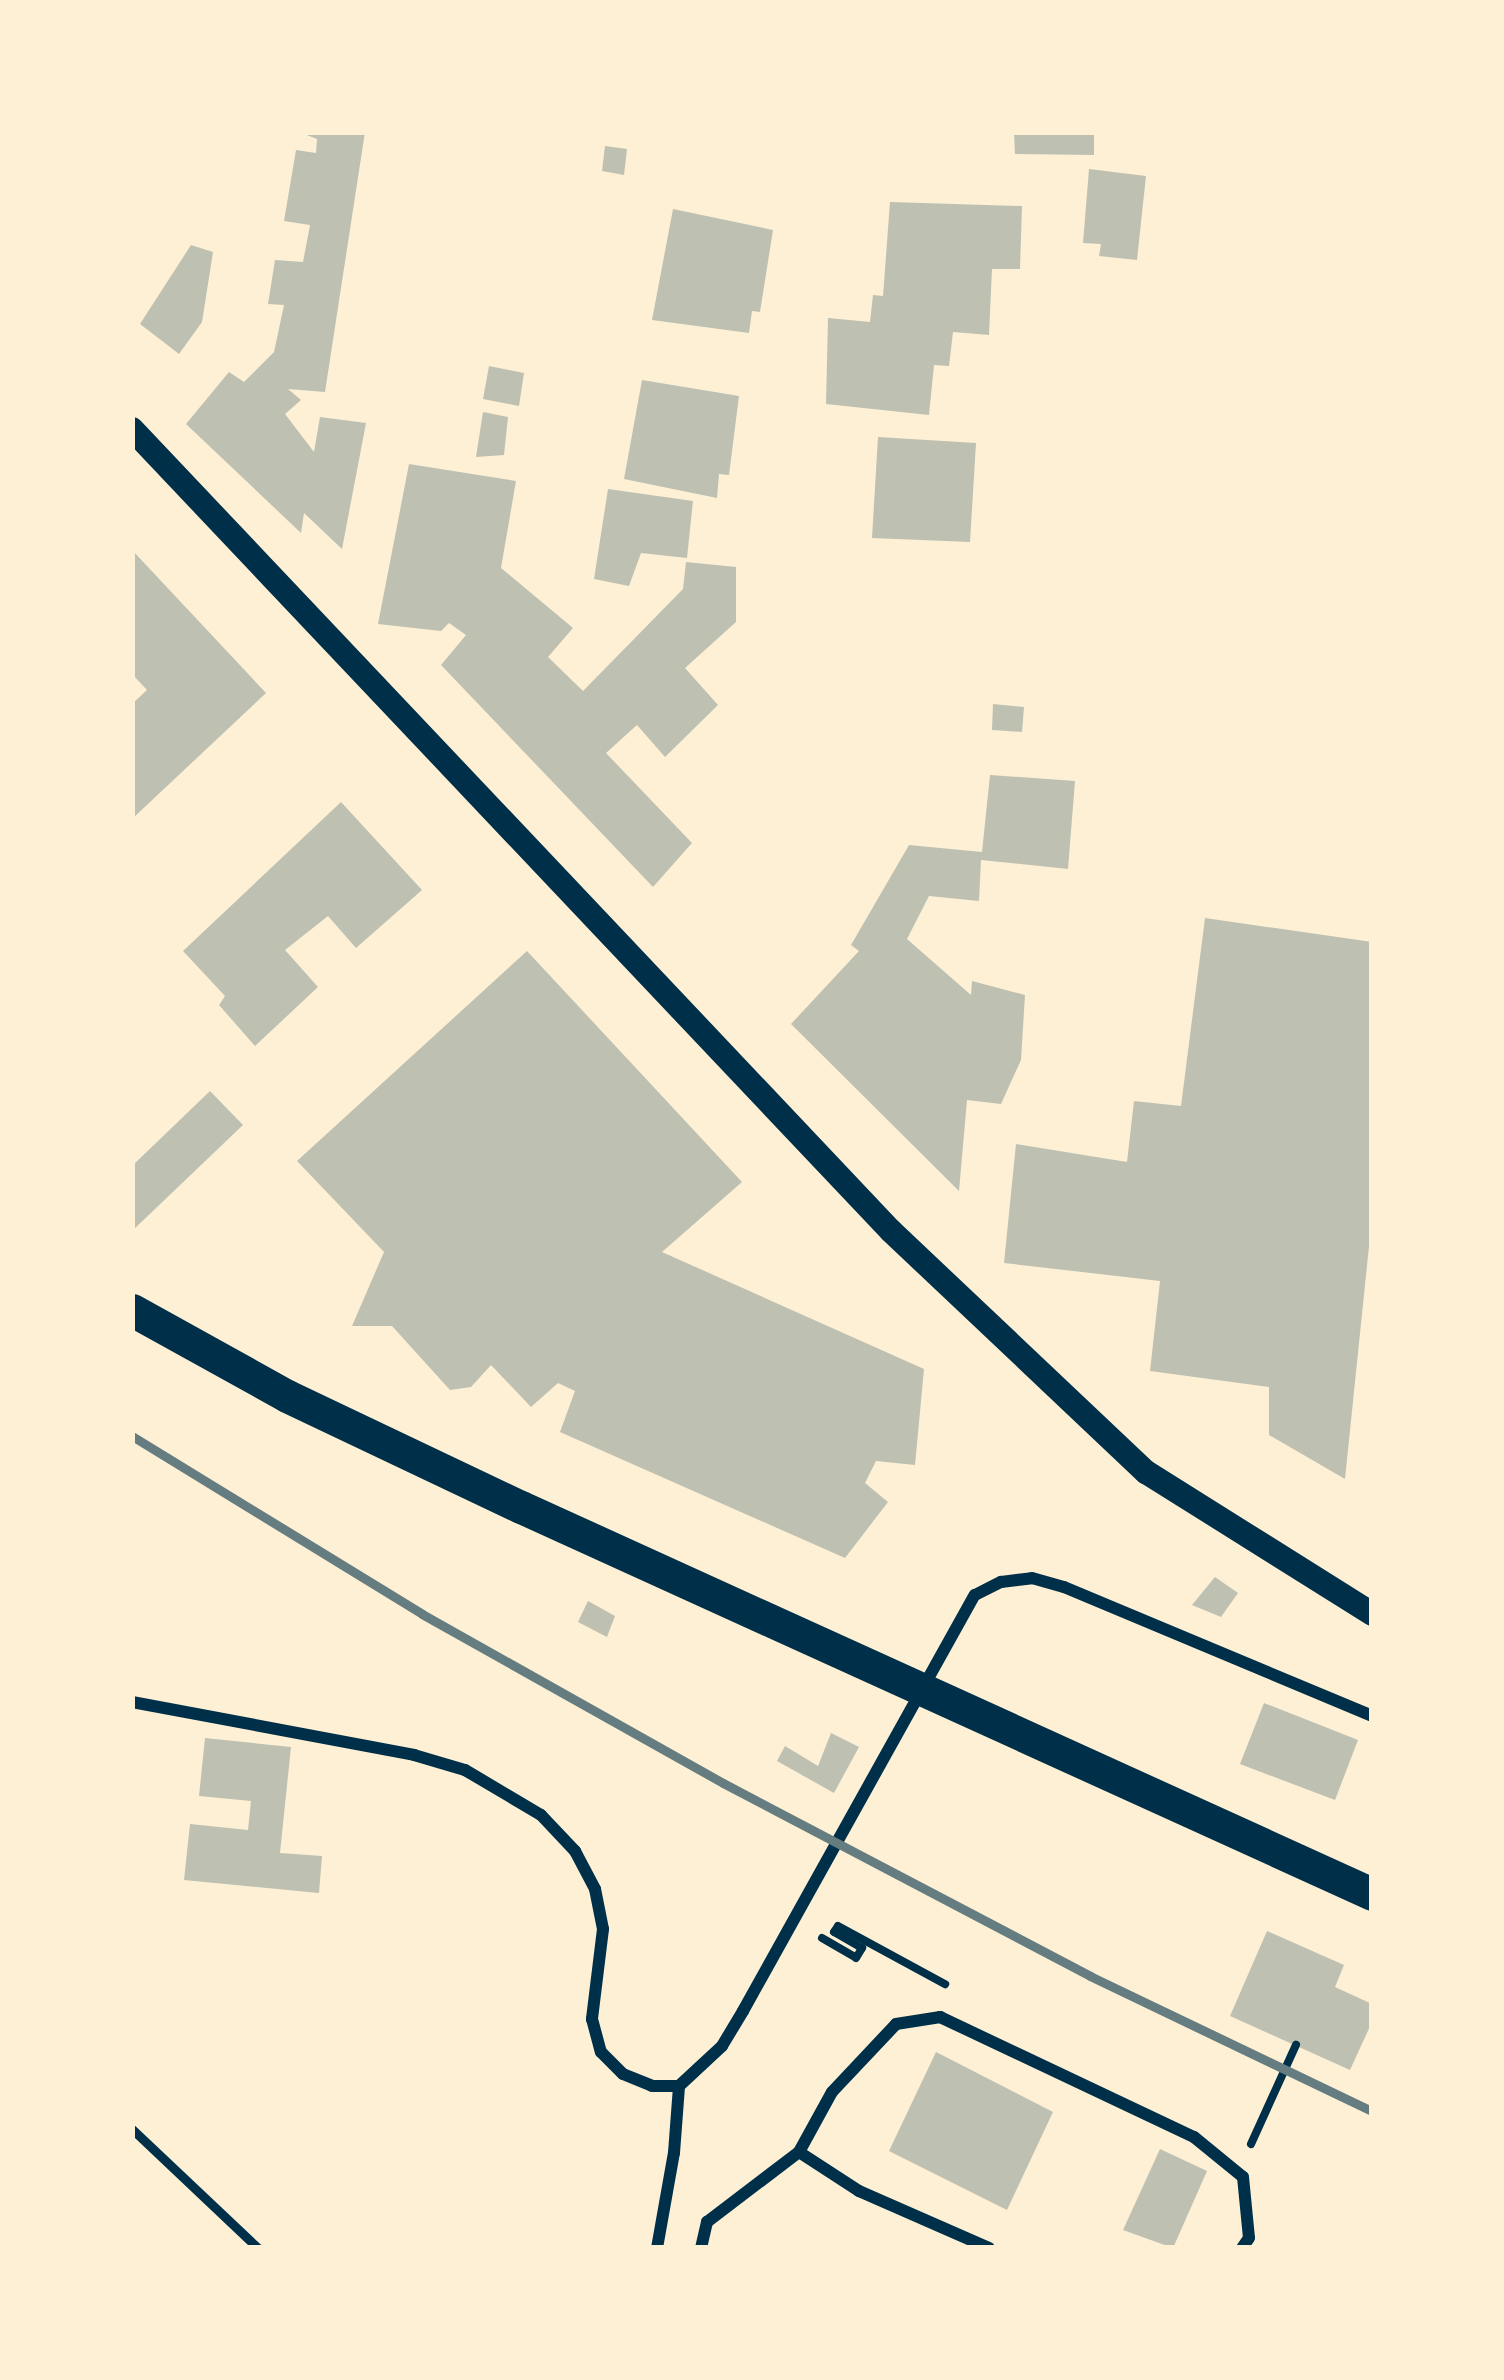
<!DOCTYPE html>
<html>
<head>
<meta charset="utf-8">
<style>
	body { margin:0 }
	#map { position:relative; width:1504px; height:2380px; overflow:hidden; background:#fdf0d5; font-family:"Golos Text",sans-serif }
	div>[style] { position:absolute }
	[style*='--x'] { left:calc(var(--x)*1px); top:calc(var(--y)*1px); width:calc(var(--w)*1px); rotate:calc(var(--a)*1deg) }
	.building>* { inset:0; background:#bec0b2 }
	.path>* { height:8px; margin:-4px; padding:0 4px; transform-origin:4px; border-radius:4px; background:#003049 }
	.service>* { height:9px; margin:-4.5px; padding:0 4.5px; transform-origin:4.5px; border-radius:4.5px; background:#003049 }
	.minor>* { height:12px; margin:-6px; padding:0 6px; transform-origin:6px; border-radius:6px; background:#003049 }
	.secondary>* { height:24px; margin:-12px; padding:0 12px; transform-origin:12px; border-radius:12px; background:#003049 }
	.trunk>* { height:33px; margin:-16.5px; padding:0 16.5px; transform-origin:16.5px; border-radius:16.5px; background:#003049 }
	.rail>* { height:9px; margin:-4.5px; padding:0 4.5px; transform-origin:4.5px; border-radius:4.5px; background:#657d81 }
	span { translate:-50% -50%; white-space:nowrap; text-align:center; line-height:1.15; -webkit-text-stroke:12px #fdf0d5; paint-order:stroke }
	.frame { position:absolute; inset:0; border:135px solid #fdf0d5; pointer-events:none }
</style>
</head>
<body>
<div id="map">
	<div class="building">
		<div style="clip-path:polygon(299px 132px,365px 132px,325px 392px,288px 389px,301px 400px,285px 414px,314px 452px,320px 417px,366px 423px,342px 549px,304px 513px,301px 533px,186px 424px,229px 372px,244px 382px,274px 352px,284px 305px,268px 304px,275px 260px,303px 262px,310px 225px,284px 221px,296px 150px,316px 153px,317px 139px)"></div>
		<div style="clip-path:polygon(1014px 132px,1094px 132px,1094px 155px,1015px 154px)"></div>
		<div style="clip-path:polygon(605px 146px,627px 149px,624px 175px,602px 171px)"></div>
		<div style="clip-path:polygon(1089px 169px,1146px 176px,1137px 260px,1099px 256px,1101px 244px,1083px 243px)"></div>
		<div style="clip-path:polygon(890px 202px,1022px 206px,1020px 269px,992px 269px,989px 335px,953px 332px,949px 366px,934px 365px,929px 415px,826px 404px,828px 318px,870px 322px,873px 295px,883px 296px)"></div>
		<div style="clip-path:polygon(673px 209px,773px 230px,760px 312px,752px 311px,749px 333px,652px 320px)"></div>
		<div style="clip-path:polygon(191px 245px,213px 252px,202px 322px,179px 354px,140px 324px)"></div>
		<div style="clip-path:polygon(489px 366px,524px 373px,519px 406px,483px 399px)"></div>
		<div style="clip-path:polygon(642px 380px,739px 396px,729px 475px,719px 474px,717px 498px,624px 479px)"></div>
		<div style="clip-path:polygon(483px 412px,508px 417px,504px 455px,476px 457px)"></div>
		<div style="clip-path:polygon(878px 437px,976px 443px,970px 542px,872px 538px)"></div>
		<div style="clip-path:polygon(409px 464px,516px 481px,501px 568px,573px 628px,548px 657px,583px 691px,683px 589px,686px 562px,736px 567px,736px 622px,685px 668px,718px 705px,665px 757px,637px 725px,606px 753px,692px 843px,653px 887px,441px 665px,466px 635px,449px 623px,441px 631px,378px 624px)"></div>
		<div style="clip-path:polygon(608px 489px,693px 501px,687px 558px,641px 553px,629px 586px,594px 579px)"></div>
		<div style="clip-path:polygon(132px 550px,266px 693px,132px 819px,132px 704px,147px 690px,132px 674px)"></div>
		<div style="clip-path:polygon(993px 704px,1024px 707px,1022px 732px,992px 730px)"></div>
		<div style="clip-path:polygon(990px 775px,1075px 781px,1068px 869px,981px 860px,979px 901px,929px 896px,907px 939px,971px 995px,972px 981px,1025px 995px,1021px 1060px,1001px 1104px,967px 1100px,959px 1191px,791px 1024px,859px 951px,851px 945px,909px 845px,982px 852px)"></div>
		<div style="clip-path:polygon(341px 802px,422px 890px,356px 948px,328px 916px,285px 950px,318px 987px,255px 1046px,219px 1005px,225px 996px,183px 951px)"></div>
		<div style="clip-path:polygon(1205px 918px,1372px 942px,1372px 1217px,1345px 1479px,1269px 1435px,1269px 1387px,1150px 1371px,1160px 1281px,1004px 1263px,1016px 1144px,1127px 1162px,1134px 1101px,1181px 1106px)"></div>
		<div style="clip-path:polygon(527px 951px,742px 1182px,662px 1252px,924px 1369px,915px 1465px,876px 1461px,865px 1483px,888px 1502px,845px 1558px,560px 1432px,575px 1391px,558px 1383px,531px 1407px,491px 1365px,471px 1387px,450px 1390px,392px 1326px,352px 1326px,384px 1252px,297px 1161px)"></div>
		<div style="clip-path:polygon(210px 1091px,243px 1125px,132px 1231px,132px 1166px)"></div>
		<div style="clip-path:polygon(1215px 1577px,1238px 1593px,1221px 1617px,1192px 1605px)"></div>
		<div style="clip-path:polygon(588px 1601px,615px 1616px,607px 1637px,578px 1622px)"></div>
		<div style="clip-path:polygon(1264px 1703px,1358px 1740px,1335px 1800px,1240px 1764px)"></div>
		<div style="clip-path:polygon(831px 1733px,859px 1747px,834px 1793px,777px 1761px,785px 1746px,818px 1766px)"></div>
		<div style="clip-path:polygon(205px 1738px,291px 1747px,280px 1853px,322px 1856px,319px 1893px,184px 1880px,190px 1824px,248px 1830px,251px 1801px,199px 1796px)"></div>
		<div style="clip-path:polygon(1267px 1931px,1344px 1965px,1335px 1987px,1372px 2004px,1372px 2022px,1350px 2070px,1230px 2016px)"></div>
		<div style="clip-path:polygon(936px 2052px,1053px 2112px,1007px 2210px,889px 2151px)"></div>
		<div style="clip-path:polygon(1160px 2149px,1207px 2171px,1173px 2248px,1123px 2230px)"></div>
	</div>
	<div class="path">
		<div style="--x:822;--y:1938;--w:39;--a:30"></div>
		<div style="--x:856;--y:1958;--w:12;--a:-59"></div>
		<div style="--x:862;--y:1948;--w:32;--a:-150"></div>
		<div style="--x:834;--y:1932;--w:7;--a:-56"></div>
		<div style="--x:838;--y:1926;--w:122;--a:28.5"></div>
		<div style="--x:1251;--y:2144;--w:109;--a:-65.6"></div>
	</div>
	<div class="service">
		<div style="--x:132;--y:2129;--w:173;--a:43.4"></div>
	</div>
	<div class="minor">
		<div style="--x:132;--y:1702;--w:287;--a:10.6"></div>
		<div style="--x:414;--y:1755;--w:53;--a:16.4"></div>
		<div style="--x:465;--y:1770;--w:88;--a:30.6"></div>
		<div style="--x:541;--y:1815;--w:50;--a:46.6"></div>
		<div style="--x:575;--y:1851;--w:43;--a:62.2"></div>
		<div style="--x:595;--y:1889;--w:41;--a:78.7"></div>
		<div style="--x:603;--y:1929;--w:91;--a:97"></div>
		<div style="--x:592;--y:2019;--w:34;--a:75"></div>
		<div style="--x:601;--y:2052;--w:31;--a:45"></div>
		<div style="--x:623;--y:2074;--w:31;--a:22"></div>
		<div style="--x:652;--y:2086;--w:27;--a:0"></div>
		<div style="--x:679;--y:2086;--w:59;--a:-42.9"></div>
		<div style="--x:722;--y:2046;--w:41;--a:-59"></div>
		<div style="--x:743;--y:2011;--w:476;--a:-60.9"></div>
		<div style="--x:975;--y:1595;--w:29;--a:-27"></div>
		<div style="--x:1001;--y:1582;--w:31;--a:-7"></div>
		<div style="--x:1032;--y:1578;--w:33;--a:16"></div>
		<div style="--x:1064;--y:1587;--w:334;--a:22.7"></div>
		<div style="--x:799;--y:2152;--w:72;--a:33"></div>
		<div style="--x:859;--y:2191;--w:142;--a:23.7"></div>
		<div style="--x:657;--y:2248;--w:97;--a:-79.9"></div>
		<div style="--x:674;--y:2153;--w:67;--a:-85.7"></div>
		<div style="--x:701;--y:2248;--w:27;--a:-77"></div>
		<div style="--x:707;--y:2222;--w:116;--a:-37.3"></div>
		<div style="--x:799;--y:2152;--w:68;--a:-61.2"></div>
		<div style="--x:832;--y:2092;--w:93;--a:-46.7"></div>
		<div style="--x:896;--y:2024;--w:45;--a:-9"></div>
		<div style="--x:940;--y:2017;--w:281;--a:25.3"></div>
		<div style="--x:1194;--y:2137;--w:63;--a:39.2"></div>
		<div style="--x:1243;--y:2177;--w:61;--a:84.4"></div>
		<div style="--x:1249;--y:2238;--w:12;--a:125"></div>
	</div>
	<div class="secondary">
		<div style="--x:132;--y:429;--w:1104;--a:46.58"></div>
		<div style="--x:891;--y:1231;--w:351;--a:43.4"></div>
		<div style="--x:1146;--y:1472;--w:267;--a:32.1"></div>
	</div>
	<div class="trunk">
		<div style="--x:132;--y:1310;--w:177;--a:29"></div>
		<div style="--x:287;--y:1396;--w:259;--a:25.4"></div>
		<div style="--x:521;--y:1507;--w:935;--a:24.45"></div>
	</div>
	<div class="rail">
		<div style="--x:132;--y:1436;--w:340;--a:31.5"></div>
		<div style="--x:422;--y:1614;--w:345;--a:29.3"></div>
		<div style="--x:723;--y:1783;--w:415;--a:27.7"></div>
		<div style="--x:1090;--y:1976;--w:313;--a:25.6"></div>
	</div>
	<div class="frame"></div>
</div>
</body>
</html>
